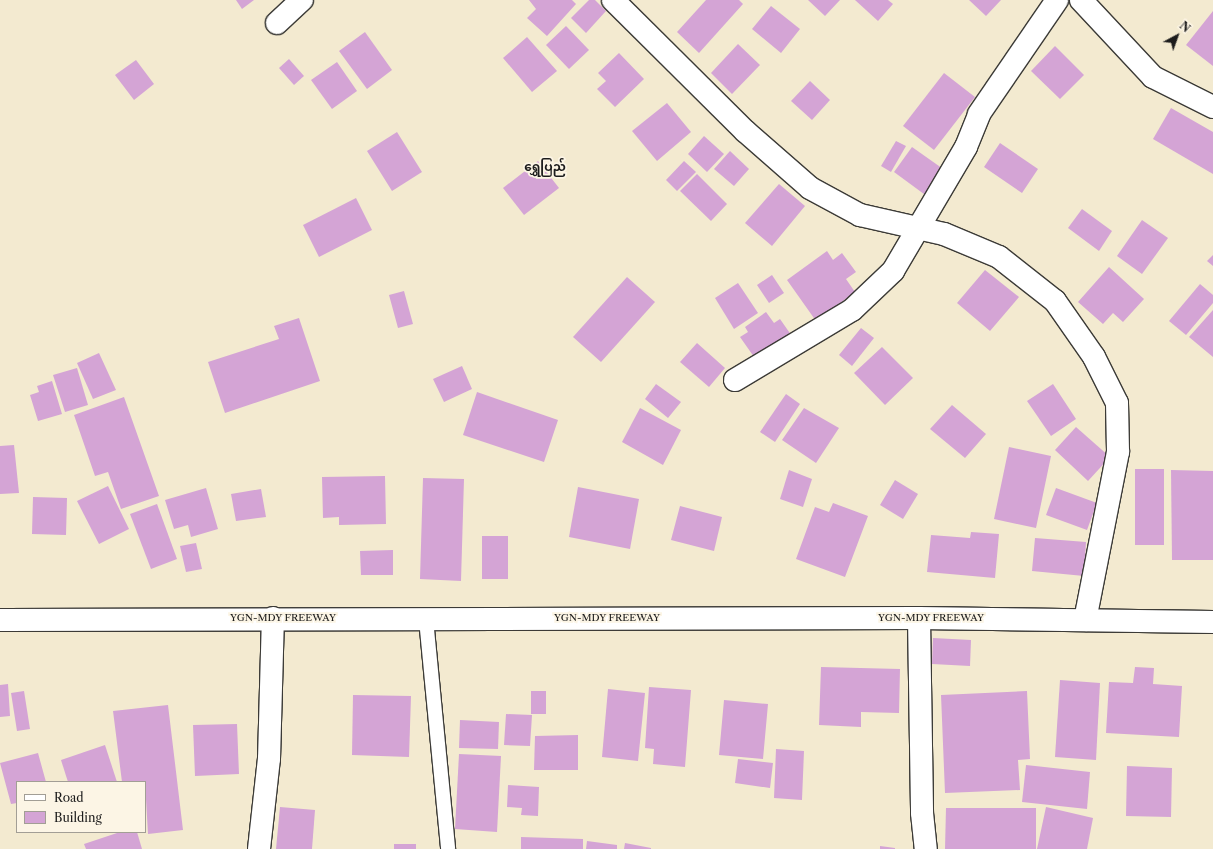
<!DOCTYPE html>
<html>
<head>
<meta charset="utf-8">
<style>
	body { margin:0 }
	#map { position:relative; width:1213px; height:849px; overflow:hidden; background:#f3ead0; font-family:"Libre Caslon Text","Noto Sans Myanmar",serif }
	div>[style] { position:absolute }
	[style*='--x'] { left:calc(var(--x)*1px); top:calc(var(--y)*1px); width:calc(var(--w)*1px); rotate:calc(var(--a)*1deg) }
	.building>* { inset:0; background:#d4a4d5 }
	.roads { filter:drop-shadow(1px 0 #3c3b37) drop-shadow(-1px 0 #3c3b37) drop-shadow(0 1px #3c3b37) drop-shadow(0 -1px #3c3b37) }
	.lane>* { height:14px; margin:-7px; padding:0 7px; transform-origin:7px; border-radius:7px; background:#fff }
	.street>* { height:22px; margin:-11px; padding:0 11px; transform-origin:11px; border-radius:11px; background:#fff }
	.primary>* { height:22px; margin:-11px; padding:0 11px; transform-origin:11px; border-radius:11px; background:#fff }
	span { translate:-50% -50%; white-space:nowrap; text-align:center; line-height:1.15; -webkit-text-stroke:3.5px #fcf5e5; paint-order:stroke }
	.street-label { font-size:10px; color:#1c1c1c }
	.quarter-label { font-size:12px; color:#1c1c1c; font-weight:700 }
	.legend { position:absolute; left:16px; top:781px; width:130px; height:52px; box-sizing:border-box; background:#fcf5e5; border:1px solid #a29e95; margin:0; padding:5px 7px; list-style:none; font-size:12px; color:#1c1c1c }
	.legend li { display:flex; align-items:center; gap:8px; height:20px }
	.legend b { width:20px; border:1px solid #a29e95 }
	.north { position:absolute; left:1157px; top:16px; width:40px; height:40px; -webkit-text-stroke:3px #fcf5e5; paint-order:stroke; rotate:41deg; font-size:11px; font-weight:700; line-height:16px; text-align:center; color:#1c1c1c }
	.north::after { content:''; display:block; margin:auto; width:14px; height:18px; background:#1c1c1c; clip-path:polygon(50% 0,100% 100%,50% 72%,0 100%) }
</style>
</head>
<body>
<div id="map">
	<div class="building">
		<div style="clip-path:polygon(236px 0,254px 0,242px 9px)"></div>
		<div style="clip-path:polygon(529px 0,572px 0,576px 4px,547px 36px,527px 18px,536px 9px)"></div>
		<div style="clip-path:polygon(589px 0,595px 0,606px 11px,586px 33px,571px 18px)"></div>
		<div style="clip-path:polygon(706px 0,739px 0,743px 4px,699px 53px,677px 32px)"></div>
		<div style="clip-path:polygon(808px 0,840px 0,825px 16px)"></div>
		<div style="clip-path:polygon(855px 0,888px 0,893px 4px,878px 21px)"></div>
		<div style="clip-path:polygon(969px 0,1001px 0,986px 16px)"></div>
		<div style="clip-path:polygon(771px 6px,800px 29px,781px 53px,752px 29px)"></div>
		<div style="clip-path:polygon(1213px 11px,1213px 66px,1186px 45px)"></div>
		<div style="clip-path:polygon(566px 26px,589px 50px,569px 69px,546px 45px)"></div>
		<div style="clip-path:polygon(365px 32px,392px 70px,367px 89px,339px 51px)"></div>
		<div style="clip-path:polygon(527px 37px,557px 71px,532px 92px,503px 58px)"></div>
		<div style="clip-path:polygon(738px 44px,760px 65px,732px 94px,711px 73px)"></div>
		<div style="clip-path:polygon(1055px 46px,1084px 75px,1060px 99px,1031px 71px)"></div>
		<div style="clip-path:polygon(619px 53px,644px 79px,615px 107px,597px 89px,606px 81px,598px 73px)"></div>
		<div style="clip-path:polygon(289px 59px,304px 76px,294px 85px,279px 68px)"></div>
		<div style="clip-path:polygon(136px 60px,154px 84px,134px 100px,115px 75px)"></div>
		<div style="clip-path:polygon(337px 62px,357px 91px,332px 109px,311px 80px)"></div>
		<div style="clip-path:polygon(944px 73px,975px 97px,934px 150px,903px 126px)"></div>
		<div style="clip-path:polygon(810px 81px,830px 100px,812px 120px,791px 101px)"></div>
		<div style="clip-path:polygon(667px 103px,691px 132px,657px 161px,632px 131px)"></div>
		<div style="clip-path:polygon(1171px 108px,1213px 132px,1213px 174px,1153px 139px)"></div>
		<div style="clip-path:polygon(397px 132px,422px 172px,392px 191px,367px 151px)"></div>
		<div style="clip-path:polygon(704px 136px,724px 154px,707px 172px,688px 154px)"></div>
		<div style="clip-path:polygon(896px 141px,906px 146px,891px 172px,881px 166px)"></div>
		<div style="clip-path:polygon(1000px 143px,1038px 169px,1022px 193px,984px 167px)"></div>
		<div style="clip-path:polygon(912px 147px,946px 171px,928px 197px,894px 172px)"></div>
		<div style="clip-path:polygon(730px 151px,749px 169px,734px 186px,714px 169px)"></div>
		<div style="clip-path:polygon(538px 161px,559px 188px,524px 215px,503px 188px)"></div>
		<div style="clip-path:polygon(684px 161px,696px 172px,677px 191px,666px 180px)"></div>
		<div style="clip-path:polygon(697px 174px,727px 204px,711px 221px,680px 191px)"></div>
		<div style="clip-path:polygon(779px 184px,805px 206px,772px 246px,745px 223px)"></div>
		<div style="clip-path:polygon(356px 198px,372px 230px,319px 257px,303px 225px)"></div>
		<div style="clip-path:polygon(1082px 209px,1112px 231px,1099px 251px,1068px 228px)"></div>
		<div style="clip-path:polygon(1142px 220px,1168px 238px,1142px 274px,1117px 256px)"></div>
		<div style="clip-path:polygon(827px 251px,833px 260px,842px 253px,856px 272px,846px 279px,855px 292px,816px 321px,787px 280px)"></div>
		<div style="clip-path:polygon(1213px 255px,1213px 266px,1207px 261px)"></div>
		<div style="clip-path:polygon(1109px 267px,1144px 299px,1123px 322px,1113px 313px,1103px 324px,1078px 302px)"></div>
		<div style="clip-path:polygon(985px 270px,1019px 297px,990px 331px,957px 303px)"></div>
		<div style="clip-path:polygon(772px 275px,784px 293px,769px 303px,757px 285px)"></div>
		<div style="clip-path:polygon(627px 277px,655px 302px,601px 362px,573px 337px)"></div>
		<div style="clip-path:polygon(738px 283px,758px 313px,734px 329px,715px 298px)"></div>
		<div style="clip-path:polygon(1200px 284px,1213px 295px,1213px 303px,1186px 335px,1169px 321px)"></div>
		<div style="clip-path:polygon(404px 291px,413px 324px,398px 328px,389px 295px)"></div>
		<div style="clip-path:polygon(1213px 310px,1213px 357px,1189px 337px)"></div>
		<div style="clip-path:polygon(766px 312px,774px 323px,780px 319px,794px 339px,759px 364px,740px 337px,748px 332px,745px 327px)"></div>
		<div style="clip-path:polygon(299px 318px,320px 381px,225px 413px,208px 362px,279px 339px,274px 326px)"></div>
		<div style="clip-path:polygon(861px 328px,874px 338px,852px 366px,839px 355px)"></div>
		<div style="clip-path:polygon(697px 343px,725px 368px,709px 387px,680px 362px)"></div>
		<div style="clip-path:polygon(882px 347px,913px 378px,885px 405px,854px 373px)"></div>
		<div style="clip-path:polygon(99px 353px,116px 390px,93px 399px,77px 363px)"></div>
		<div style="clip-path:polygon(462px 366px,472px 389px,444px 402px,433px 379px)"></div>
		<div style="clip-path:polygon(77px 368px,88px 405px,65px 412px,53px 375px)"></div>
		<div style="clip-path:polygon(52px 381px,62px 414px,38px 421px,30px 395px,39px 392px,37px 386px)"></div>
		<div style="clip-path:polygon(656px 384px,681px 402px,668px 418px,645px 399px)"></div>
		<div style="clip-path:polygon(1053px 384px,1076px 419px,1051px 436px,1027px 401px)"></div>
		<div style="clip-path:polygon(477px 392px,558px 420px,544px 462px,463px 435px)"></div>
		<div style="clip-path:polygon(786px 394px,800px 404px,775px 442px,760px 432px)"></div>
		<div style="clip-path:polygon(124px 397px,159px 496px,121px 509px,108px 472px,95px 476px,74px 415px)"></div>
		<div style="clip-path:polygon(952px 405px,986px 434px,965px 458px,930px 429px)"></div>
		<div style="clip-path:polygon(640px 408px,681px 430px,663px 465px,622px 442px)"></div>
		<div style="clip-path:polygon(804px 408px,839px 428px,816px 463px,782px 440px)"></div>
		<div style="clip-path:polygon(1076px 427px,1110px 457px,1088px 481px,1055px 450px)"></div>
		<div style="clip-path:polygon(14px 445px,19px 493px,0 494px,0 446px)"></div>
		<div style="clip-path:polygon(1009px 447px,1051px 456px,1036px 528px,994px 519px)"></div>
		<div style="clip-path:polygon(1135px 469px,1164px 469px,1164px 545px,1135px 545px)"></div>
		<div style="clip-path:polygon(789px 470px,812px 479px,803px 507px,780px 499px)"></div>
		<div style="clip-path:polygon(1171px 470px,1213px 471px,1213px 560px,1172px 560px)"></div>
		<div style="clip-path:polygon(385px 476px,386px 524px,339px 525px,339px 517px,323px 518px,322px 477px)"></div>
		<div style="clip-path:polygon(423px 478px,464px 479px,461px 581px,420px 579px)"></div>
		<div style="clip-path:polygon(895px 480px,918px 494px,903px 519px,880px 505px)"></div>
		<div style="clip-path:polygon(108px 486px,129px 529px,99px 544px,77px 501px)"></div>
		<div style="clip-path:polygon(578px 487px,639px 499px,630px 549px,569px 537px)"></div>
		<div style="clip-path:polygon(206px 488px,218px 529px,191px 537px,188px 525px,174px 529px,165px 500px)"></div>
		<div style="clip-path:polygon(1056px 488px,1097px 503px,1087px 530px,1046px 515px)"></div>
		<div style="clip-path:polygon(261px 489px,266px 517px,236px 521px,231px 494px)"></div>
		<div style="clip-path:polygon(33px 497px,67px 498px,66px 535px,32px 534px)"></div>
		<div style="clip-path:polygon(833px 503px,868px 516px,845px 577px,796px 559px,815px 507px,829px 512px)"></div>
		<div style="clip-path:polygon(157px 504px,177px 559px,151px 569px,130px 514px)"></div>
		<div style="clip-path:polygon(680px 506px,722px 517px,714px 551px,671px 540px)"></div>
		<div style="clip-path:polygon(971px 532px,999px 534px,995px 578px,927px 572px,931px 535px,970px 538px)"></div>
		<div style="clip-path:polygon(482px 536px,508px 536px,508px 579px,482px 579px)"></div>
		<div style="clip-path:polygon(1035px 538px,1086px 542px,1084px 576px,1032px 571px)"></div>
		<div style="clip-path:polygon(196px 543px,202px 569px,186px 572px,180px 546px)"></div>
		<div style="clip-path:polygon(393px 550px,393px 575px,361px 575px,360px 551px)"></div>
		<div style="clip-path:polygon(933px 638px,971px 640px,970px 666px,932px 664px)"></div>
		<div style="clip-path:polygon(821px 667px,900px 669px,899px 713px,861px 712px,861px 727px,819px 725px)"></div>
		<div style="clip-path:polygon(1135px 667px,1154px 668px,1153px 684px,1182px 686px,1179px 737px,1106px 733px,1109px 682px,1133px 683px)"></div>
		<div style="clip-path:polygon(1060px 680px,1100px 683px,1096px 760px,1055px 757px)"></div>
		<div style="clip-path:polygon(8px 684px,10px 716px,0 717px,0 685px)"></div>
		<div style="clip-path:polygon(649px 687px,691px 690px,685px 767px,653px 764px,654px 749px,645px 748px)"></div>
		<div style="clip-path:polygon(608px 689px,645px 693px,638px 761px,602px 757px)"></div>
		<div style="clip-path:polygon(24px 691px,30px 729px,17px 731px,11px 693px)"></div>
		<div style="clip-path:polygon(531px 691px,546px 691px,546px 714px,531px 714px)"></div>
		<div style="clip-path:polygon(1027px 691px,1030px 759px,1018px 760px,1020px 790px,945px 793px,941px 695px)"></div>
		<div style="clip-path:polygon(353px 695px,411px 696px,409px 757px,352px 755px)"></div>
		<div style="clip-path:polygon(724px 700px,768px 704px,763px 759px,719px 755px)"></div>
		<div style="clip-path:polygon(168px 705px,183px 830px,148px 834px,145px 782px,122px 782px,113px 711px)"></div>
		<div style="clip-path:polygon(506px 714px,532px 715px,530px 746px,504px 745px)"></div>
		<div style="clip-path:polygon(460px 720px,499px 722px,498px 749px,459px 748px)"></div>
		<div style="clip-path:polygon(237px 724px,239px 774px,195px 776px,193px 725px)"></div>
		<div style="clip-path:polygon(578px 735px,578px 770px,534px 770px,535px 736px)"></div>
		<div style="clip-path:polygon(105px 745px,117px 782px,68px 782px,61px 760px)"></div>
		<div style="clip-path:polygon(776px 749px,804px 751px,802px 800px,774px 798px)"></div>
		<div style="clip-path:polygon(38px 753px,46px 782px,17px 782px,17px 803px,11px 804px,0 763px)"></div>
		<div style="clip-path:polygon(459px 754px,501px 756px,497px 832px,455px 829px)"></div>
		<div style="clip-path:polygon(738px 759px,773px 763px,770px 788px,735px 783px)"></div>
		<div style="clip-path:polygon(1026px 765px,1090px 772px,1087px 809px,1022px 802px)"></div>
		<div style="clip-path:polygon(1127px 766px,1172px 768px,1171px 817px,1126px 816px)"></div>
		<div style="clip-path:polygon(508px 785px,539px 787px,538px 816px,521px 815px,522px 808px,507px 807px)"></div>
		<div style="clip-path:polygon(280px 807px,315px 810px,312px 849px,276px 849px)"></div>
		<div style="clip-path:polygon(1046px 807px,1093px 818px,1087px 849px,1037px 849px)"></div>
		<div style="clip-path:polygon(946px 808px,1036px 808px,1036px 849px,945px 849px)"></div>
		<div style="clip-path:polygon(120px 832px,137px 832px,142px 849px,86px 849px,84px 844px)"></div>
		<div style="clip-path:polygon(521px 837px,583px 839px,583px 849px,521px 849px)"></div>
		<div style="clip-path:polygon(587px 841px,617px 845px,617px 849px,586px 849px)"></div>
		<div style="clip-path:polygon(625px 843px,651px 848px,651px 849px,624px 849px)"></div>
		<div style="clip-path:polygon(394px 844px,416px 844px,416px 849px,394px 849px)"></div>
		<div style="clip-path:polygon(880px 846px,895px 848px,895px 849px,880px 849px)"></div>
	</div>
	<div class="roads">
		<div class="lane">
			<div style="--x:426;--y:619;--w:231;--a:84.5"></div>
		</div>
		<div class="street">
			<div style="--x:613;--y:0;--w:186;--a:44.8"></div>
			<div style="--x:745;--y:131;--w:86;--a:41.2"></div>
			<div style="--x:810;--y:188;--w:57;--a:28.4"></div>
			<div style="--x:860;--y:215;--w:86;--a:12.7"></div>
			<div style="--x:944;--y:234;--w:60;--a:22.7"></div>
			<div style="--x:999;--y:257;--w:71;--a:38.2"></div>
			<div style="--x:1055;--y:301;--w:68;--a:55.1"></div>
			<div style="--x:1094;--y:357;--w:51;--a:63.4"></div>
			<div style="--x:1117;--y:403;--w:49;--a:88.8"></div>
			<div style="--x:1118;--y:452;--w:171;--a:101.1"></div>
			<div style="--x:1081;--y:0;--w:105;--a:46.9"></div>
			<div style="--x:1153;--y:77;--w:67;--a:26.6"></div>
			<div style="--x:277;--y:23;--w:34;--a:-43"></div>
			<div style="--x:735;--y:380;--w:136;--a:-30.9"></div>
			<div style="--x:852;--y:310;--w:57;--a:-43.6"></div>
			<div style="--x:893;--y:271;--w:144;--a:-59.5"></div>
			<div style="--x:966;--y:147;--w:35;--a:-68"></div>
			<div style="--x:979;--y:114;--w:138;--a:-55.6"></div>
			<div style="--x:919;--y:618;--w:195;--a:89.1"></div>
			<div style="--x:922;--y:813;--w:36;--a:84"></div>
			<div style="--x:259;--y:849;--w:91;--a:-83.7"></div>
			<div style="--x:269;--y:759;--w:141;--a:-88.4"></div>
		</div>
		<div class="primary">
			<div style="--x:0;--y:620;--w:919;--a:-0.12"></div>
			<div style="--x:919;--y:618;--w:294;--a:0.8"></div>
		</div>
	</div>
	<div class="street-label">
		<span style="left:283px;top:618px">YGN-MDY FREEWAY</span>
		<span style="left:607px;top:618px">YGN-MDY FREEWAY</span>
		<span style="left:931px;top:618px">YGN-MDY FREEWAY</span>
	</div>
	<div class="quarter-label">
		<span style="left:545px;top:167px">ရွှေပြည်</span>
	</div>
	<ul class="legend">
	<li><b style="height:5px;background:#fff"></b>Road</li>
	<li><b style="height:11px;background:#d4a4d5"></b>Building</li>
	</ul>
	<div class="north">N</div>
</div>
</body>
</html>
